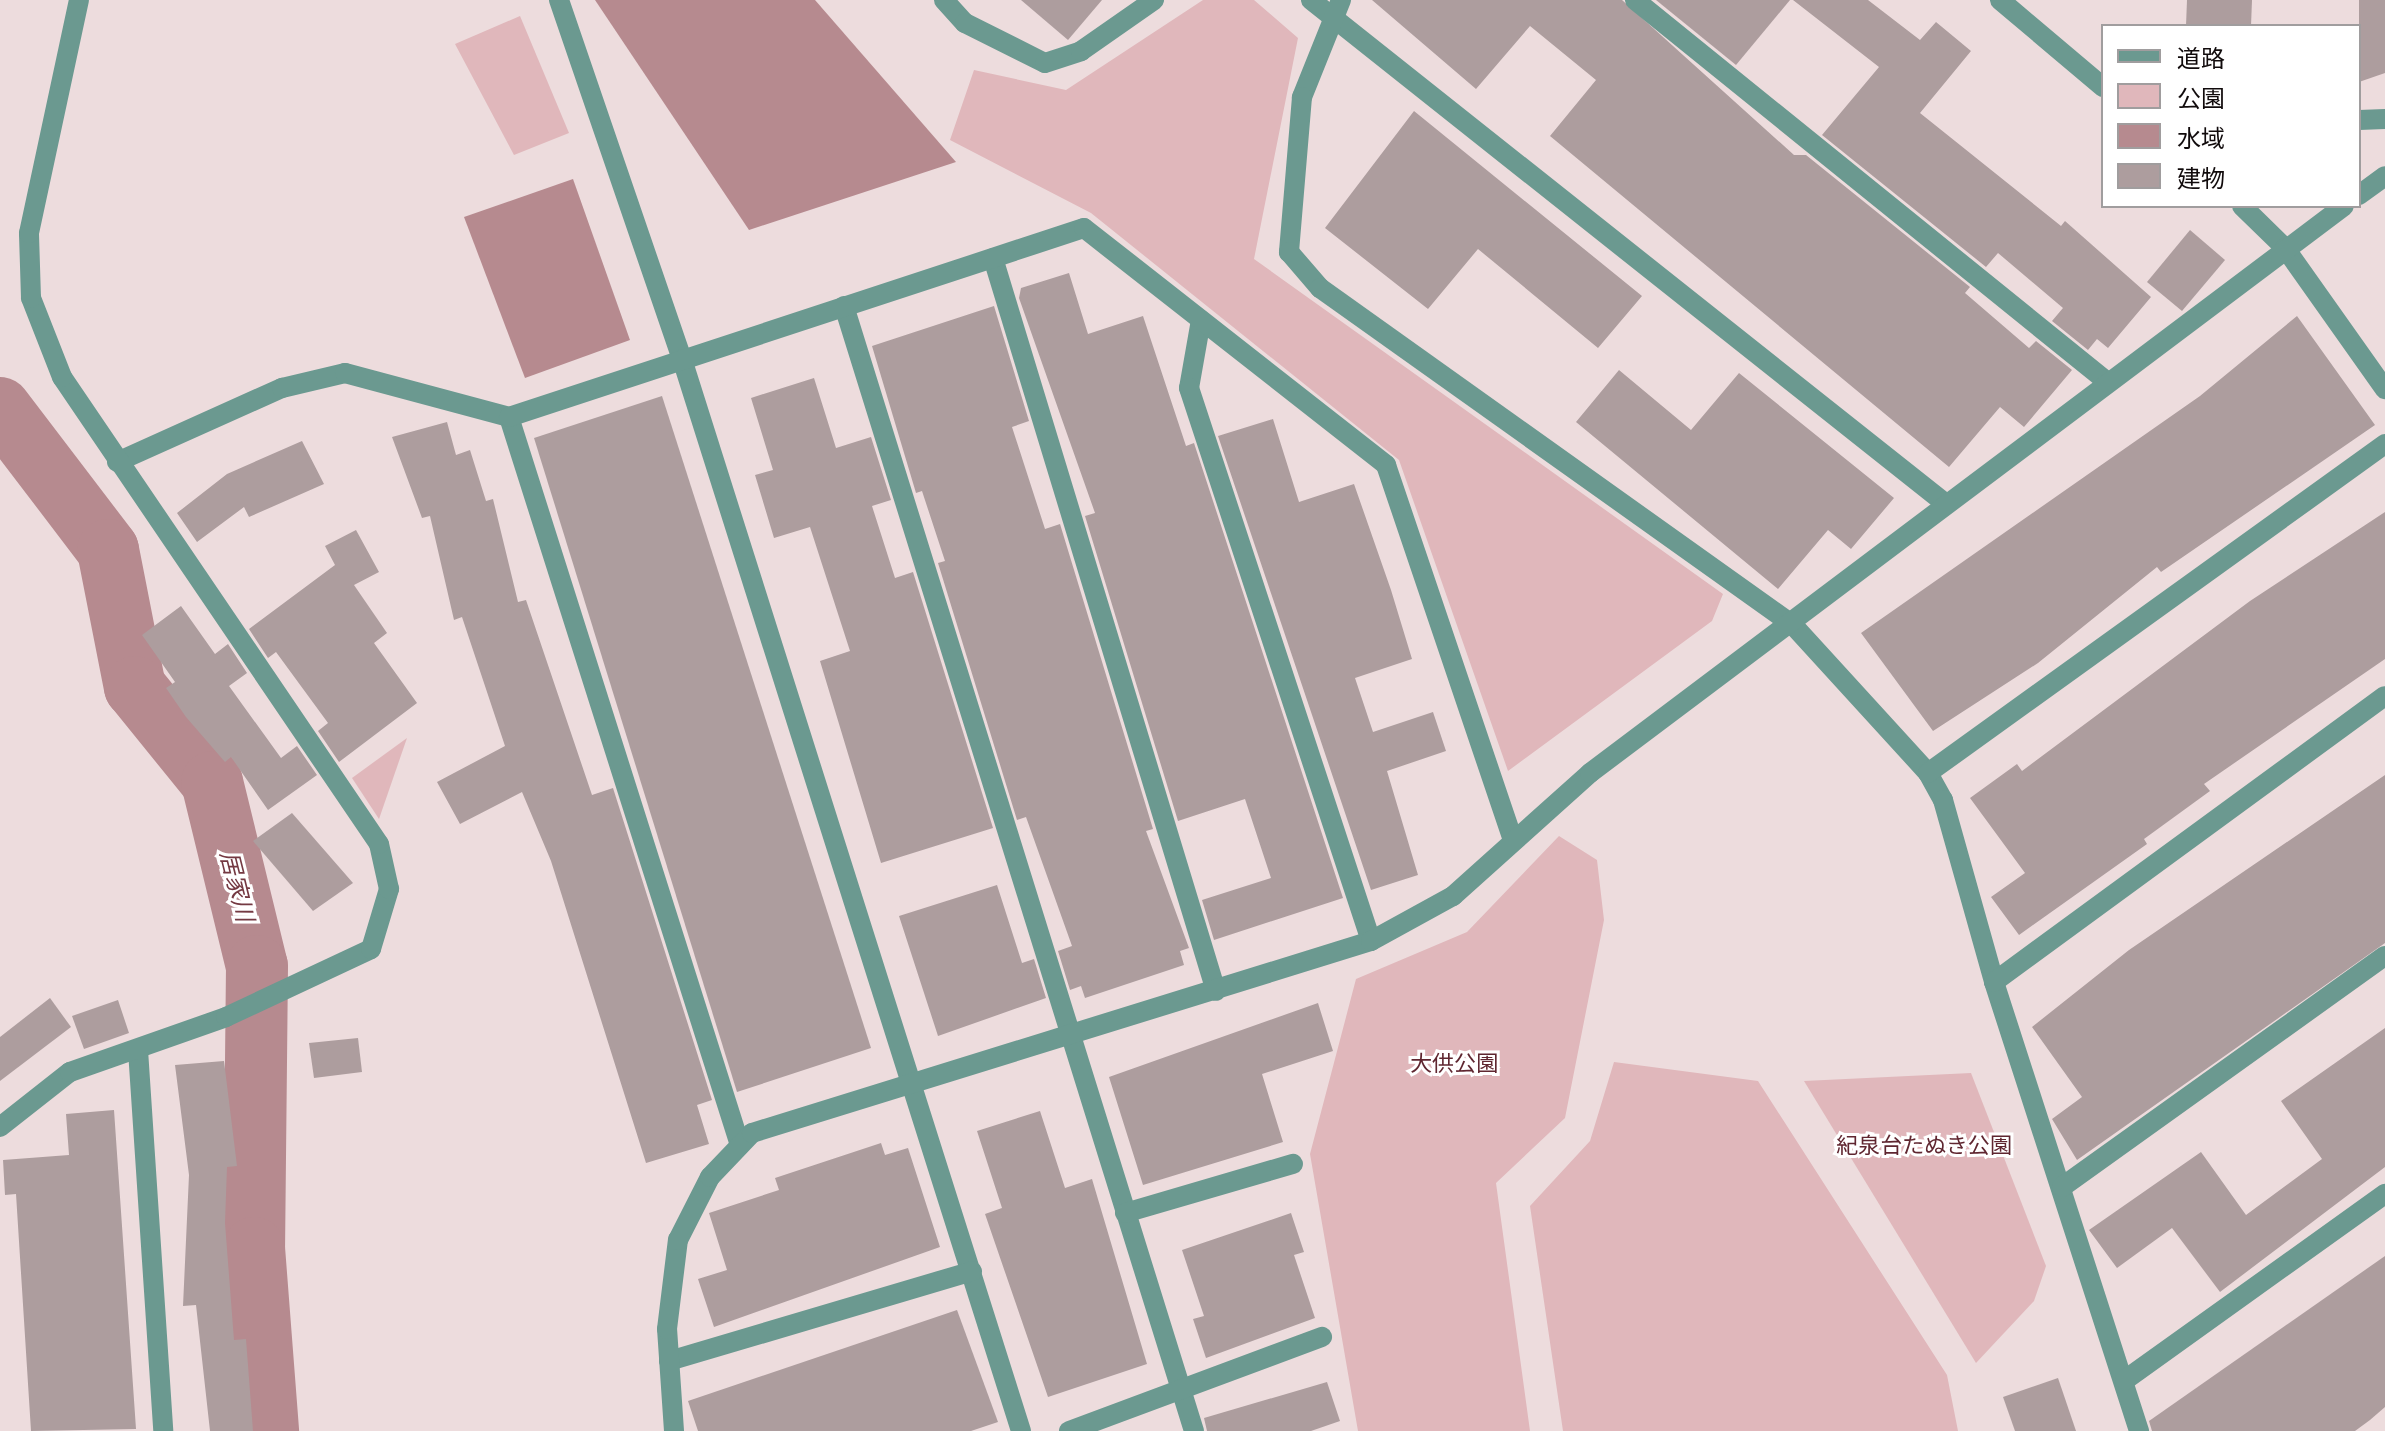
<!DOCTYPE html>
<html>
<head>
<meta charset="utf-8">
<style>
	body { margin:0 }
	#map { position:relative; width:2385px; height:1431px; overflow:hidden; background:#eddcdd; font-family:Lato,"Noto Sans JP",sans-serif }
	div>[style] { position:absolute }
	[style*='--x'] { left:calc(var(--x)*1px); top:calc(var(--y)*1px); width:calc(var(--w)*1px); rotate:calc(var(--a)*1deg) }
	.green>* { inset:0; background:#e0b7bb }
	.water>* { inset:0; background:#b68a8f }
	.river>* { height:62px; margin:-31px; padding:0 31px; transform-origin:31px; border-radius:31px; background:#b68a8f }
	.building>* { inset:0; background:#ad9d9e }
	.minor>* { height:20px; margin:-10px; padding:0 10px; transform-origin:10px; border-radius:10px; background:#6b9990 }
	span { translate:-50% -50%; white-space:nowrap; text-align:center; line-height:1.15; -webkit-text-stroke:6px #fff; paint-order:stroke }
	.park-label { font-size:22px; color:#5f2630 }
	.water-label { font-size:24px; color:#743942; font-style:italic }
	.legend { position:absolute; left:2101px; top:24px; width:260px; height:184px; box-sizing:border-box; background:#fff; border:2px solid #a09d9e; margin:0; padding:10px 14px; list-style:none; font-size:24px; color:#110b0c }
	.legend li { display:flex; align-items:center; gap:16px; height:40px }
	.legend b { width:40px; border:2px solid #a09d9e }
</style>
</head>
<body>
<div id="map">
	<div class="green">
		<div style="clip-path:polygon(1203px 0,1254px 0,1298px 38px,1254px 259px,1723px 594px,1712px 621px,1508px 771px,1399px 460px,1091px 213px,950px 140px,974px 70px,1066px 90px)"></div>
		<div style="clip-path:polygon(520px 16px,569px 133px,514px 155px,455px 44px)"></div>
		<div style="clip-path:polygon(407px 738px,379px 819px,352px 778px)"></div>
		<div style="clip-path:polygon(1559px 836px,1597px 860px,1604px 920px,1565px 1118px,1496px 1183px,1530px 1431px,1358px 1431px,1310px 1154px,1356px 979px,1467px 932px)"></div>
		<div style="clip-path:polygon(1614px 1062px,1758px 1081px,1947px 1375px,1958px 1431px,1563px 1431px,1530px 1206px,1590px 1141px)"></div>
		<div style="clip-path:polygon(1971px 1073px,2046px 1266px,2034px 1301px,1976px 1363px,1804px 1081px)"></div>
	</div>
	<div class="water">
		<div style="clip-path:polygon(595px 0,815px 0,956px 162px,749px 230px)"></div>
		<div style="clip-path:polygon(573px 179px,630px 340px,525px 378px,464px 217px)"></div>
	</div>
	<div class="river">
		<div style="--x:0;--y:408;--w:178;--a:52.7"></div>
		<div style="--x:108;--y:550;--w:140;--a:78.9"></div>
		<div style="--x:135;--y:687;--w:122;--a:51"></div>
		<div style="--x:212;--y:782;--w:189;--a:76.3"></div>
		<div style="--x:257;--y:966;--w:282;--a:90.6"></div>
		<div style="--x:254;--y:1248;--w:184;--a:85.6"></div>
	</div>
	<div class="building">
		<div style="clip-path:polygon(1021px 0,1102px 0,1068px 40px)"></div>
		<div style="clip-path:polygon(1372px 0,1622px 0,1794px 155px,1806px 155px,1970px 287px,1965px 293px,2029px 348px,2036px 341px,2072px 370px,2024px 427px,2000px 407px,1949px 467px,1550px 136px,1596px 80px,1530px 26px,1476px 89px)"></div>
		<div style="clip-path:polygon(1656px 0,1790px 0,1736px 65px)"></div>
		<div style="clip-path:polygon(1793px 0,1868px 0,1920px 40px,1936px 22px,1971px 51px,1920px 113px,2061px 226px,2065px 221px,2151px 297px,2108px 348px,2097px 339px,2088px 350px,2052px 321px,2063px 308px,1998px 253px,1986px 267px,1822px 135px,1879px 67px)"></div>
		<div style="clip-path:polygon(2187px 0,2252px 0,2251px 26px,2186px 26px)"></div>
		<div style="clip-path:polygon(2359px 0,2385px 0,2385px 73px,2359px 82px)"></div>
		<div style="clip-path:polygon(1414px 111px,1642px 296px,1598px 348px,1478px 249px,1428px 309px,1325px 228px)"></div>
		<div style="clip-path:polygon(2190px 230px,2225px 260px,2182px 311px,2147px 282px)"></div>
		<div style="clip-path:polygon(1069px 273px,1088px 334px,1143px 316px,1186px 446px,1194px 443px,1343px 898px,1214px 940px,1202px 900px,1271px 878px,1245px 799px,1178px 821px,1085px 516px,1095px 513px,1019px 298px,1021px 288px)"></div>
		<div style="clip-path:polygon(994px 306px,1029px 421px,1012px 427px,1045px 529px,1060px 524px,1153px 829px,1146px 831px,1189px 948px,1180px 951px,1184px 965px,1085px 998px,1081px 986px,1070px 990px,1058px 951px,1072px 946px,1026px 817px,1017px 820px,938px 563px,945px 561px,922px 491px,916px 493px,872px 346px)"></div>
		<div style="clip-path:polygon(2297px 316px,2375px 425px,2161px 572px,2157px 567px,2038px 663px,1933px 731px,1861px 633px,2200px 396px)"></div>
		<div style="clip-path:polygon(1619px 370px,1691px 430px,1739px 373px,1894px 498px,1851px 549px,1828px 530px,1778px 589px,1576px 422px)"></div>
		<div style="clip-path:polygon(814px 378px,836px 448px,871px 437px,891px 500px,872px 506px,895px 578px,913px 572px,993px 828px,881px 863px,820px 661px,850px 651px,810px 527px,774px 538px,755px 475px,773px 470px,751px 398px)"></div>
		<div style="clip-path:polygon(662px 396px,871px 1048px,737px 1092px,534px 438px)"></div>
		<div style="clip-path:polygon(1273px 419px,1299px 502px,1354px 484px,1391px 590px,1412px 659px,1355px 678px,1373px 732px,1433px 712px,1446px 751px,1387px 771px,1418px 875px,1371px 890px,1218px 436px)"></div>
		<div style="clip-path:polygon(447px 422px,456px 455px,470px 450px,486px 501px,493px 499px,518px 602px,526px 600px,592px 795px,613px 788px,712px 1100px,697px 1105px,709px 1144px,646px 1163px,551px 861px,522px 792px,460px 824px,437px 782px,505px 746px,462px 617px,454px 620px,430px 516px,422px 518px,392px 437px)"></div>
		<div style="clip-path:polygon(302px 441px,324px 484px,249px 517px,244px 507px,197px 542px,177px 513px,227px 474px)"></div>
		<div style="clip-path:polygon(2385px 512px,2385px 659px,2204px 784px,2210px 791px,2144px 839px,2147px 844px,2019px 935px,1991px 897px,2025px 873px,1970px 798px,2017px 764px,2022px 771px,2250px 601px)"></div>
		<div style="clip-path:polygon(356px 530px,379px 572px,354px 585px,387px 633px,374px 643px,417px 703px,339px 762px,318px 731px,328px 723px,276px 652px,268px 658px,249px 629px,335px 565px,325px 546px)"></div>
		<div style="clip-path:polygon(181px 606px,215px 654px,228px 644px,247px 673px,229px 686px,281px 758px,297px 746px,317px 775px,268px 810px,231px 757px,225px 762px,186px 717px,166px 688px,175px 682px,142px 635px)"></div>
		<div style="clip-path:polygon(2385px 775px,2385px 943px,2077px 1160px,2052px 1119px,2082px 1097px,2032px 1027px,2129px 950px)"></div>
		<div style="clip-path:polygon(292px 813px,353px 883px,313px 911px,253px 841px)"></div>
		<div style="clip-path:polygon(997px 885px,1022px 963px,1034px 959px,1046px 998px,938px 1036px,899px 916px)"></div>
		<div style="clip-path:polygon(50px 998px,71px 1027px,0 1081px,0 1037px)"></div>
		<div style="clip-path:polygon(118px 1000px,129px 1033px,84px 1049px,72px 1016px)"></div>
		<div style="clip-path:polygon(1318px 1003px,1333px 1051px,1262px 1074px,1283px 1142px,1143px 1185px,1109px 1077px)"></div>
		<div style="clip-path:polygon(2385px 1028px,2385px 1167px,2220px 1292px,2172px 1228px,2117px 1268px,2089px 1230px,2201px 1152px,2246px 1215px,2322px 1159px,2281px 1101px)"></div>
		<div style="clip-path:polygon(358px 1038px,362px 1072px,314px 1078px,309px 1043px)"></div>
		<div style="clip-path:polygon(224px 1061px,237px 1166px,227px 1167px,225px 1223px,234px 1340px,246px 1339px,253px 1431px,210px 1431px,196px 1305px,183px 1306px,189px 1175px,175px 1065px)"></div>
		<div style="clip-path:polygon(114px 1110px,136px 1429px,31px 1431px,16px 1194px,5px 1195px,3px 1160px,69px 1155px,66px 1114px)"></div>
		<div style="clip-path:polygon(1040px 1111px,1065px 1188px,1092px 1179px,1147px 1364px,1048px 1397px,985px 1214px,1002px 1208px,977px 1131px)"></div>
		<div style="clip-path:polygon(881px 1143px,885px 1155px,908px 1148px,940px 1247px,714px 1327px,698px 1279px,727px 1270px,709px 1213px,779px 1190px,775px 1178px)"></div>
		<div style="clip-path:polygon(1291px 1213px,1304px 1252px,1294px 1255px,1315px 1318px,1206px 1358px,1193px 1319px,1204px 1316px,1182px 1250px)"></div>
		<div style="clip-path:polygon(2385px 1256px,2385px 1407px,2370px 1420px,2355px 1431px,2152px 1431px,2149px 1421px)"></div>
		<div style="clip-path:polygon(957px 1310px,998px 1422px,971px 1431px,698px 1431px,688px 1401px)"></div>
		<div style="clip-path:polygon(2058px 1378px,2076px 1431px,2015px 1431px,2003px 1397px)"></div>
		<div style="clip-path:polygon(1327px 1382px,1340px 1421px,1311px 1431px,1207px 1431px,1204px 1418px)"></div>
	</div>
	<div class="minor">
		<div style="--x:559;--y:0;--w:379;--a:71.1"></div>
		<div style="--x:682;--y:359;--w:1124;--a:72.45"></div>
		<div style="--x:944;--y:0;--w:31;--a:48"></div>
		<div style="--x:965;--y:23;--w:89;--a:26.6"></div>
		<div style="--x:1045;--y:63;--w:38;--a:-18"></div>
		<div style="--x:1081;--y:51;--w:89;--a:-34.9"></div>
		<div style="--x:1311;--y:0;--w:811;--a:38.44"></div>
		<div style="--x:1341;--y:0;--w:105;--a:111.9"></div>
		<div style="--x:1302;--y:97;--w:156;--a:94.8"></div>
		<div style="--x:1289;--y:252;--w:48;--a:49.3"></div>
		<div style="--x:1320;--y:288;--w:581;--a:35.47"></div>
		<div style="--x:1793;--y:625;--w:200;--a:47.6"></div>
		<div style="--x:1928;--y:773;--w:31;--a:61"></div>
		<div style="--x:1943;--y:800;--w:189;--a:74.3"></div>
		<div style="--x:1994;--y:982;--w:472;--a:72.1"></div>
		<div style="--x:1635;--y:0;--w:604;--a:38.96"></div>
		<div style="--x:2000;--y:0;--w:135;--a:40.2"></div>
		<div style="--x:2359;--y:120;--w:26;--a:-2"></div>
		<div style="--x:2359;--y:195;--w:32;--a:-36"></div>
		<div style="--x:2242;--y:206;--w:60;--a:44.3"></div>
		<div style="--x:2285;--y:248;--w:173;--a:54.7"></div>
		<div style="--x:993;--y:258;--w:766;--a:73.08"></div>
		<div style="--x:844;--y:306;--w:1178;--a:72.72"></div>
		<div style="--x:1201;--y:320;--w:69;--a:100"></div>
		<div style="--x:1189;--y:388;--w:582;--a:71.78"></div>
		<div style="--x:509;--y:417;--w:764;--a:72.4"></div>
		<div style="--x:117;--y:462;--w:181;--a:-24.2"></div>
		<div style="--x:282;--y:388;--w:65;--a:-13.4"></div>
		<div style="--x:345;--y:373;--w:170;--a:15"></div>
		<div style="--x:509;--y:417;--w:605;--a:-18.2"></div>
		<div style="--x:1084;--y:228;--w:384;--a:38.1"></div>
		<div style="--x:1386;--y:465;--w:393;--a:71.3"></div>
		<div style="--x:1928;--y:773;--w:563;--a:-35.75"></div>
		<div style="--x:1994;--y:982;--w:484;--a:-36.2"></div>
		<div style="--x:138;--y:1050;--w:382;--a:86.2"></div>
		<div style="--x:0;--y:1127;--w:89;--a:-38.2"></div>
		<div style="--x:70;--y:1072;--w:165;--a:-19.4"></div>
		<div style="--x:226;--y:1017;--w:160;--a:-25.1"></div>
		<div style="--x:371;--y:949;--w:63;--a:-73.3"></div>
		<div style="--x:389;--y:889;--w:46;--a:-102.5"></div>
		<div style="--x:379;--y:844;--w:564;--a:-124.17"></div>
		<div style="--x:62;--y:377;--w:85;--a:-111.4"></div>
		<div style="--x:31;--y:298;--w:65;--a:-91.8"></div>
		<div style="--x:29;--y:233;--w:238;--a:-77.9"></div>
		<div style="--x:2062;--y:1187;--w:397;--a:-35.6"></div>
		<div style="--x:1125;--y:1213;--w:175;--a:-16.3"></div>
		<div style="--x:669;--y:1361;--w:316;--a:-16.5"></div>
		<div style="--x:2125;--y:1380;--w:320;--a:-35.6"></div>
		<div style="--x:674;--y:1431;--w:102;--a:-93.9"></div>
		<div style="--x:667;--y:1329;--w:90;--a:-83"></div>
		<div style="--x:678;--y:1240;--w:71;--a:-63.1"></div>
		<div style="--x:710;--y:1177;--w:61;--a:-46.3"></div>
		<div style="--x:752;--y:1133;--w:648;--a:-17.23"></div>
		<div style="--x:1371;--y:941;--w:94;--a:-28.8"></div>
		<div style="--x:1453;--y:896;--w:184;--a:-41.9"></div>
		<div style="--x:1590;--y:773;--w:943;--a:-36.94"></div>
		<div style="--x:1069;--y:1431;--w:270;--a:-20.4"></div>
	</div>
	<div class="park-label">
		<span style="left:1454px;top:1063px">大供公園</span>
		<span style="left:1924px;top:1145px">紀泉台たぬき公園</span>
	</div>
	<div class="water-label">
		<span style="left:238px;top:886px;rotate:76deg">居家川</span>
	</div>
	<ul class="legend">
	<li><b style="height:10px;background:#6b9990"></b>道路</li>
	<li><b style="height:22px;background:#e0b7bb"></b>公園</li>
	<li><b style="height:22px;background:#b68a8f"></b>水域</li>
	<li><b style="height:22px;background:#ad9d9e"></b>建物</li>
	</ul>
</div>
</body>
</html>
